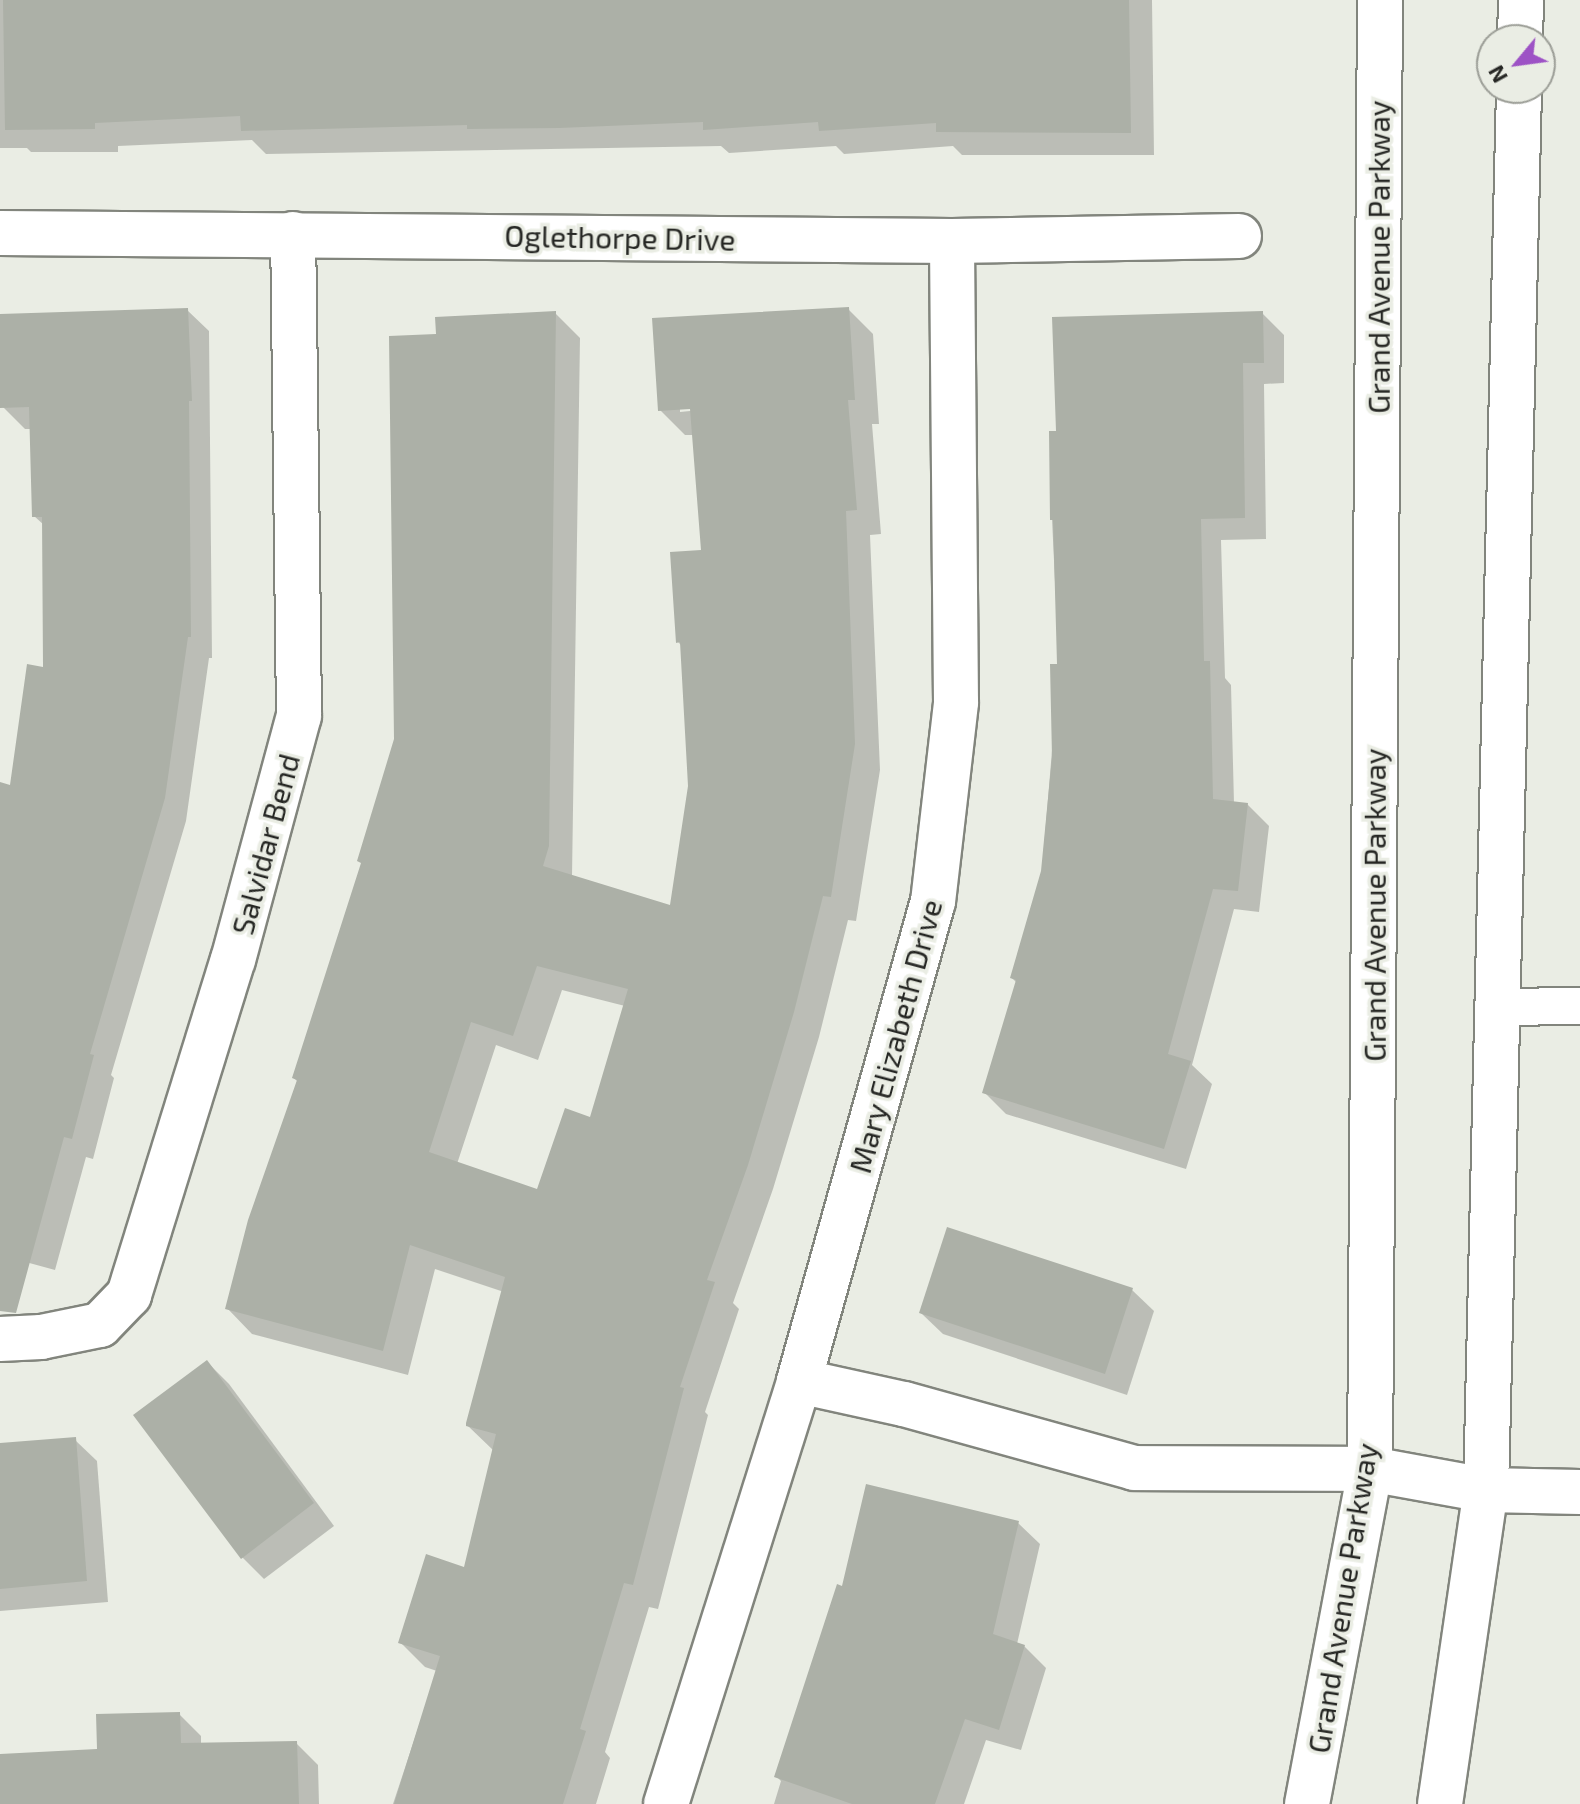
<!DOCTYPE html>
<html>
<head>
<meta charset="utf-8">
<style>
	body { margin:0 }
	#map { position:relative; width:1580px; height:1804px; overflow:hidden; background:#eaede4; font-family:"Exo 2",sans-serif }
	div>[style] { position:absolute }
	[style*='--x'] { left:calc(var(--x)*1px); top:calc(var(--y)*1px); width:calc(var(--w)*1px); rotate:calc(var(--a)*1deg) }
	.shadow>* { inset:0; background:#0003 }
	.building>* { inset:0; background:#acb0a7 }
	.roads { filter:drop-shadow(2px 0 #82857d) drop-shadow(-2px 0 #82857d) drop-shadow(0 2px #82857d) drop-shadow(0 -2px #82857d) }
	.service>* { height:36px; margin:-18px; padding:0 18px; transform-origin:18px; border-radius:18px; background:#fff }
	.minor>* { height:44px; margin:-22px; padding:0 22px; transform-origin:22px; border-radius:22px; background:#fff }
	.tertiary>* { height:44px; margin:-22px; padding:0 22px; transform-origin:22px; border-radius:22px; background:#fff }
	span { translate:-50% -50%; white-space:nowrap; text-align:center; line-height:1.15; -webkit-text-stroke:7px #eaede4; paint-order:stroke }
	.street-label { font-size:30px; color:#262724 }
	.north { position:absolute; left:1476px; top:24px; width:80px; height:80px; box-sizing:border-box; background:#eaede4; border:2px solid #9c9e97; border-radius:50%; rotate:241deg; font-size:22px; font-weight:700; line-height:32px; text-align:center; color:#262724 }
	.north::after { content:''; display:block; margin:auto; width:28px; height:36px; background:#9d52c5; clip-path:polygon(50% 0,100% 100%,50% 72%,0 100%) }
</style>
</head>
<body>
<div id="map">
	<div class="shadow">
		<div style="clip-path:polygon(0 0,1152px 0,1154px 155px,962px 155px,953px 146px,844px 154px,836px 146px,729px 153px,721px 146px,266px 154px,252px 140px,118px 146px,118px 152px,31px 152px,27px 148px,0 148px)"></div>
		<div style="clip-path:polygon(evenodd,848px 309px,873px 334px,879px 424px,872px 424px,881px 534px,870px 535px,880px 770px,856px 921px,848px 920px,819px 1037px,773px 1189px,733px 1303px,739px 1309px,705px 1412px,708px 1415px,658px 1609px,649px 1607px,605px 1752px,610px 1758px,596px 1804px,393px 1804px,437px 1671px,425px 1667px,400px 1642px,466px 1569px,494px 1451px,468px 1426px,504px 1292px,435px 1269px,408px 1375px,252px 1334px,227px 1308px,298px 1082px,294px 1078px,363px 865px,396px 739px,438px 336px,555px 313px,580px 338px,572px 877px,672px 908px,690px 786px,682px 646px,678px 642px,703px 552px,694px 435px,685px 435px,660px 410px,848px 309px,680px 407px,700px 410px,680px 412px,680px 407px,848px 309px,562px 990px,625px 1006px,592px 1120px,538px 1192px,457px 1164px,496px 1045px,538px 1060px,562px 990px)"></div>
		<div style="clip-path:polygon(187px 310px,209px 331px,212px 658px,209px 658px,186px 821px,111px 1075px,114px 1078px,93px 1159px,86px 1157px,55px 1270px,0 1255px,0 784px,12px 788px,45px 669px,44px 525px,34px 516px,32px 429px,25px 429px,3px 407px,0 316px)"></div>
		<div style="clip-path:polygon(1262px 313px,1284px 335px,1284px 383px,1264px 384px,1266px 539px,1221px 540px,1225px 678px,1231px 685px,1234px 803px,1247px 804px,1269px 826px,1259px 912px,1234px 909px,1192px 1065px,1212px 1084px,1186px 1169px,1006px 1114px,984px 1092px,1017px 983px,1012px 978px,1042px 871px,1059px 666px,1052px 519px,1058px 433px)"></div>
		<div style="clip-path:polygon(1132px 1290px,1154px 1311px,1127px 1395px,943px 1334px,921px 1313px)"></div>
		<div style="clip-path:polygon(207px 1362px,229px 1384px,334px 1526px,264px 1579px,242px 1557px)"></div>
		<div style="clip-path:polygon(75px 1440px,97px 1461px,108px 1602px,0 1611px,0 1445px)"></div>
		<div style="clip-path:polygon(1018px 1523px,1040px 1544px,1017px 1644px,1024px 1646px,1046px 1668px,1021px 1750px,986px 1740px,964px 1804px,774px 1804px,781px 1781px,776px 1776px,843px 1589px)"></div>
		<div style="clip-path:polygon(179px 1714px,201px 1736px,201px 1745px,296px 1743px,318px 1765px,319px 1804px,0 1804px,0 1756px,99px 1751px)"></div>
	</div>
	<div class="building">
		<div style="clip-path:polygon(3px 0,1129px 0,1131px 133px,936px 132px,936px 123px,819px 131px,818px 122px,703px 130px,703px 122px,559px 128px,467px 129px,467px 125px,241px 131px,240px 116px,95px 123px,95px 129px,5px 130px)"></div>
		<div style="clip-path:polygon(evenodd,849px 307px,855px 400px,848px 400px,857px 510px,846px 511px,855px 744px,831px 897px,823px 896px,794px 1012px,748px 1165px,707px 1280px,715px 1282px,680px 1387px,684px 1388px,633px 1585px,624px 1583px,580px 1729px,586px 1731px,563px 1804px,394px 1804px,440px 1656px,398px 1643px,426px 1554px,464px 1567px,496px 1434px,466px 1426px,466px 1423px,505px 1277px,410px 1245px,383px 1351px,225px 1309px,248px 1220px,297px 1080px,292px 1078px,361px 863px,357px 861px,394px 739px,389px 336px,436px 334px,435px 317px,556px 311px,549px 846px,543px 866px,670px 905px,688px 786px,680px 642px,676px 643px,670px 552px,701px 550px,690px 409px,658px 411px,652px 318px,849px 307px,537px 966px,628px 989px,590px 1117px,565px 1108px,537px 1189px,429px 1152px,471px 1022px,513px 1036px,537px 966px)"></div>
		<div style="clip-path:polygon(188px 308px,192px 401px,189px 401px,191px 637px,188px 637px,165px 798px,90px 1054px,94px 1055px,72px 1139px,64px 1137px,16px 1313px,0 1311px,0 782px,10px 785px,27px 664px,43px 667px,42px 517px,32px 517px,29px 407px,0 408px,0 314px)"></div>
		<div style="clip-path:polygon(1263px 311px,1264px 363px,1243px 363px,1245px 518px,1201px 519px,1204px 661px,1210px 661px,1213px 799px,1248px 803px,1238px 891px,1213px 889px,1168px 1054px,1191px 1061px,1164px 1149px,982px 1093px,1016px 980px,1010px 978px,1041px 871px,1052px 757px,1050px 664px,1057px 664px,1053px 520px,1050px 520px,1049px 431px,1056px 431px,1052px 317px)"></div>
		<div style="clip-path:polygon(947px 1227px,1133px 1288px,1105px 1374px,919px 1313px)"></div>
		<div style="clip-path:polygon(207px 1360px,314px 1503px,241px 1559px,133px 1415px)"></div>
		<div style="clip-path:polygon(76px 1437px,87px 1581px,0 1589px,0 1443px)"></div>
		<div style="clip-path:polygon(866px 1484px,1019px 1521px,993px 1634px,1025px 1645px,999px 1730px,965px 1719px,935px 1804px,852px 1804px,774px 1777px,837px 1584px,842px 1586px)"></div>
		<div style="clip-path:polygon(180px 1712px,181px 1743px,297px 1741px,299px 1804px,0 1804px,0 1754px,97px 1749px,96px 1714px)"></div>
	</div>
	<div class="roads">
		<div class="service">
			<div style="--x:1498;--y:1007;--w:82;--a:-0.7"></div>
		</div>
		<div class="minor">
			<div style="--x:0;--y:233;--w:952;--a:0.48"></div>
			<div style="--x:952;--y:241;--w:287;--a:-1"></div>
			<div style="--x:0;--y:1339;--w:41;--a:-2.8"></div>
			<div style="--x:41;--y:1337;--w:60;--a:-11.5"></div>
			<div style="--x:100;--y:1325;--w:42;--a:-46"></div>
			<div style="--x:129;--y:1295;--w:351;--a:-72.8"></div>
			<div style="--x:233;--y:960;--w:253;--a:-74.9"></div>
			<div style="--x:299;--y:716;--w:482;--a:-90.7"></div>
			<div style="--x:799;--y:1381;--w:107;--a:12.4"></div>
			<div style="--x:904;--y:1404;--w:239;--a:15.5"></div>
			<div style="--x:1134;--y:1468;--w:236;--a:0.2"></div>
			<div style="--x:1486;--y:1490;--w:94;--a:1.2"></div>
			<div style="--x:666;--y:1804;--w:443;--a:-72.5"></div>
			<div style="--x:799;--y:1381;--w:497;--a:-74.4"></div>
			<div style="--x:933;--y:902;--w:201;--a:-83.4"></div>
			<div style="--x:956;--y:702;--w:461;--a:-90.5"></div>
		</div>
		<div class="tertiary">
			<div style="--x:1520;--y:40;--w:40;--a:-88.6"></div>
			<div style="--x:1370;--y:1469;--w:118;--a:10.3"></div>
			<div style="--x:1307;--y:1804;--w:341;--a:-79.3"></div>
			<div style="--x:1370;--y:1469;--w:1469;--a:-89.61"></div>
			<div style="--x:1440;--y:1804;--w:317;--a:-81.7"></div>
			<div style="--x:1486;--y:1490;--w:1402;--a:-88.65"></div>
		</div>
	</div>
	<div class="street-label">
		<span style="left:620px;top:237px;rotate:1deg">Oglethorpe Drive</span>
		<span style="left:1378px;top:257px;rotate:-90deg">Grand Avenue Parkway</span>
		<span style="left:265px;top:844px;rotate:-75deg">Salvidar Bend</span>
		<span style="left:1374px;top:905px;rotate:-90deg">Grand Avenue Parkway</span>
		<span style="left:895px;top:1036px;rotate:-75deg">Mary Elizabeth Drive</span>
		<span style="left:1342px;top:1598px;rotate:-81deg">Grand Avenue Parkway</span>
	</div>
	<div class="north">N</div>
</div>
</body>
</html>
